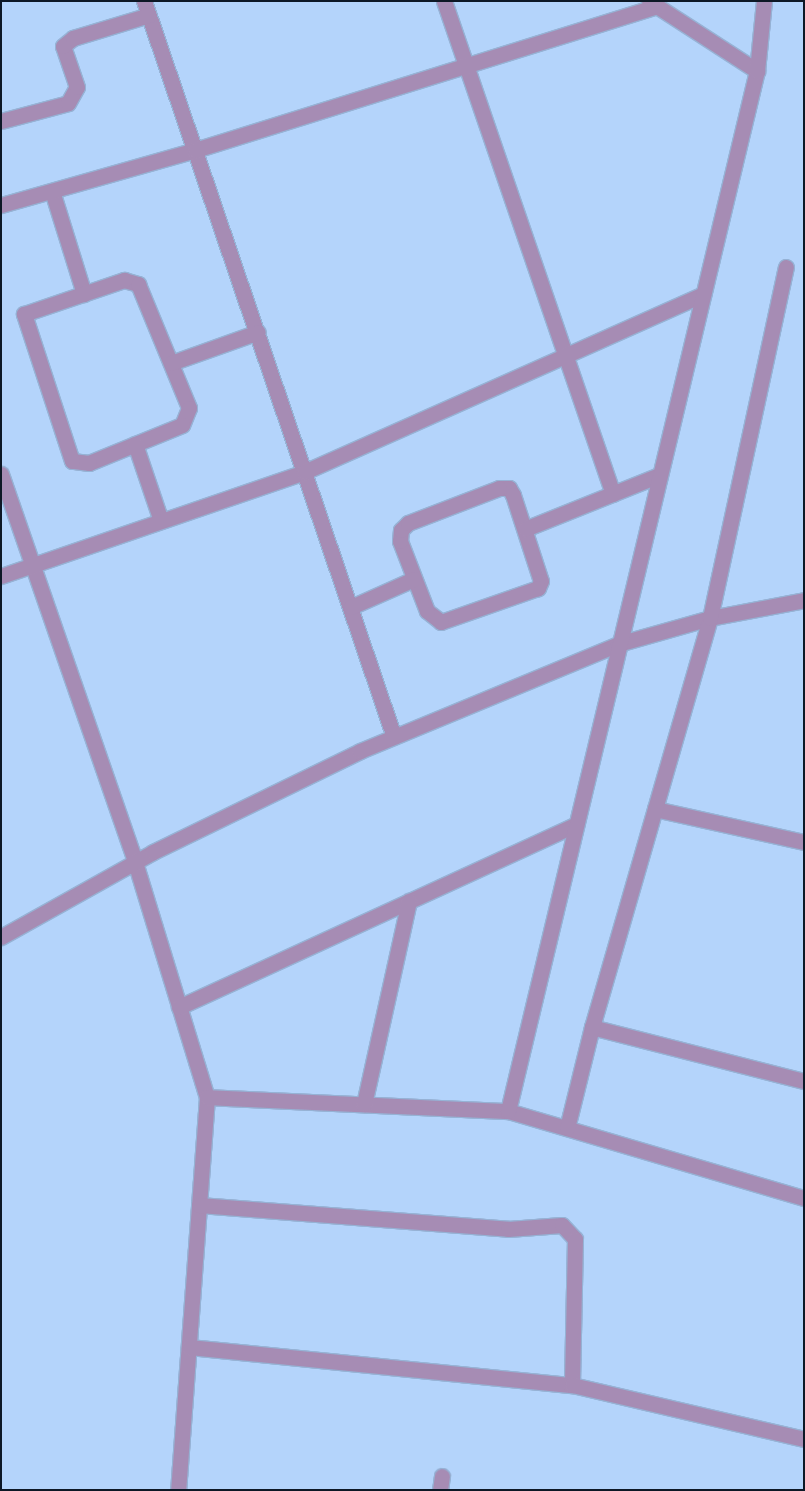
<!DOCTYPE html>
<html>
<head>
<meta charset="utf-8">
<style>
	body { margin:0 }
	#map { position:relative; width:805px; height:1491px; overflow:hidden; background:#b4d4fb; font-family:Roboto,sans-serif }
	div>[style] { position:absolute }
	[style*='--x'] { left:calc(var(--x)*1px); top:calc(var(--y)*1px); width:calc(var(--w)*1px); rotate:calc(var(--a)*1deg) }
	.roads { filter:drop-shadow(1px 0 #96b2d5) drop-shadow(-1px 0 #96b2d5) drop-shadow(0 1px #96b2d5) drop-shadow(0 -1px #96b2d5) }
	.minor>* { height:15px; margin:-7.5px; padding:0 7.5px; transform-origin:7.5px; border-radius:7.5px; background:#a68cb4 }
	span { translate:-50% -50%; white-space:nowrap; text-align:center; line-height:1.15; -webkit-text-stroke:4px #cde0f8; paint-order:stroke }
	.frame { position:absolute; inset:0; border:2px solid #0d1826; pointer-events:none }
</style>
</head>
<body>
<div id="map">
	<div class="roads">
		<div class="minor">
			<div style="--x:144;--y:1;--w:777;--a:71.24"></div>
			<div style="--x:444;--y:1;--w:521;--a:71.08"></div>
			<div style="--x:649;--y:1;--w:129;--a:32.9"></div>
			<div style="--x:1;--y:121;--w:69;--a:-15"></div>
			<div style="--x:68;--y:103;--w:18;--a:-61"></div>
			<div style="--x:77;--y:87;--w:43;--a:-108.9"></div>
			<div style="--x:63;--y:46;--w:13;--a:-39"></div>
			<div style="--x:73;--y:38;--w:79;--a:-16.8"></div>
			<div style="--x:52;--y:191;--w:108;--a:72.7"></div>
			<div style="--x:1;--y:205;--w:202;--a:-15.8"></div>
			<div style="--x:195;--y:150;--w:484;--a:-17.3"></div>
			<div style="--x:124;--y:280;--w:15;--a:16"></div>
			<div style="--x:138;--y:284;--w:134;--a:67.6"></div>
			<div style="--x:189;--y:408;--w:18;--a:112"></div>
			<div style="--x:182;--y:425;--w:100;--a:157.8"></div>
			<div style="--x:89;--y:463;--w:17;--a:-173"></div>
			<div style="--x:72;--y:461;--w:155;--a:-108.1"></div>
			<div style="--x:24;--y:314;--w:106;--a:-18.8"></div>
			<div style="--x:171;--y:363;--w:92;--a:-19.6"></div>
			<div style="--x:135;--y:444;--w:81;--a:71.3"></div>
			<div style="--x:1;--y:474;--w:410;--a:70.9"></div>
			<div style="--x:135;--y:862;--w:246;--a:73"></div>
			<div style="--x:207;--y:1097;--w:394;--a:94.2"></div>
			<div style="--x:499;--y:488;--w:10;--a:0"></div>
			<div style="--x:509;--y:488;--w:8;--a:60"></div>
			<div style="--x:513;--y:495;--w:90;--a:72"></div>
			<div style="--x:541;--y:581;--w:8;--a:113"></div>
			<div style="--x:538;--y:588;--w:103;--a:160.7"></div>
			<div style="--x:441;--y:622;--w:18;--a:-142"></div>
			<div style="--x:427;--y:611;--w:75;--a:-111.1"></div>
			<div style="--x:400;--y:541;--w:11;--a:-85"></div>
			<div style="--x:401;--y:530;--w:10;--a:-45"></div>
			<div style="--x:408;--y:523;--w:97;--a:-21"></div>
			<div style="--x:525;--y:529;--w:142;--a:-21.9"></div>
			<div style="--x:1;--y:576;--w:320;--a:-18.9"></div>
			<div style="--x:304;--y:472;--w:437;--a:-24"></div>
			<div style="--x:351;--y:607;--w:69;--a:-24"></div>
			<div style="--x:655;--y:809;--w:153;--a:12.5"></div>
			<div style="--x:1;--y:937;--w:174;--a:-29.2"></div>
			<div style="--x:153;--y:852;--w:230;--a:-26"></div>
			<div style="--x:360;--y:751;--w:279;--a:-22.5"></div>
			<div style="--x:618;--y:644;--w:96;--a:-15.8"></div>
			<div style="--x:710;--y:618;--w:96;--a:-10.8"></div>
			<div style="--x:179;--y:1007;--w:437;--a:-24.7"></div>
			<div style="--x:592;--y:1027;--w:219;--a:14.3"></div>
			<div style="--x:207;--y:1097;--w:301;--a:2.7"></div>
			<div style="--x:508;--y:1111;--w:309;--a:16.4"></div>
			<div style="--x:364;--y:1104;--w:208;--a:-77.5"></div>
			<div style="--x:508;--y:1111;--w:1069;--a:-76.54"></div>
			<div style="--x:757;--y:71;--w:70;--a:-84.3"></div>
			<div style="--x:567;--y:1128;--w:104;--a:-76.1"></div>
			<div style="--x:592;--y:1027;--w:426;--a:-73.9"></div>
			<div style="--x:710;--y:618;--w:359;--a:-77.8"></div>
			<div style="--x:199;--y:1205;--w:310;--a:4.4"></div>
			<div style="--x:508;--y:1229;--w:54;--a:-4.2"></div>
			<div style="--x:562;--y:1225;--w:19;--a:47"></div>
			<div style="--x:575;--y:1239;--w:146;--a:91.2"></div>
			<div style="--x:189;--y:1347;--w:385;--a:5.7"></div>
			<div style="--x:572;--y:1385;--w:238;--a:13.1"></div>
			<div style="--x:440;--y:1490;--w:14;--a:-82"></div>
		</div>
	</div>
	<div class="frame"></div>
</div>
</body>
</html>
